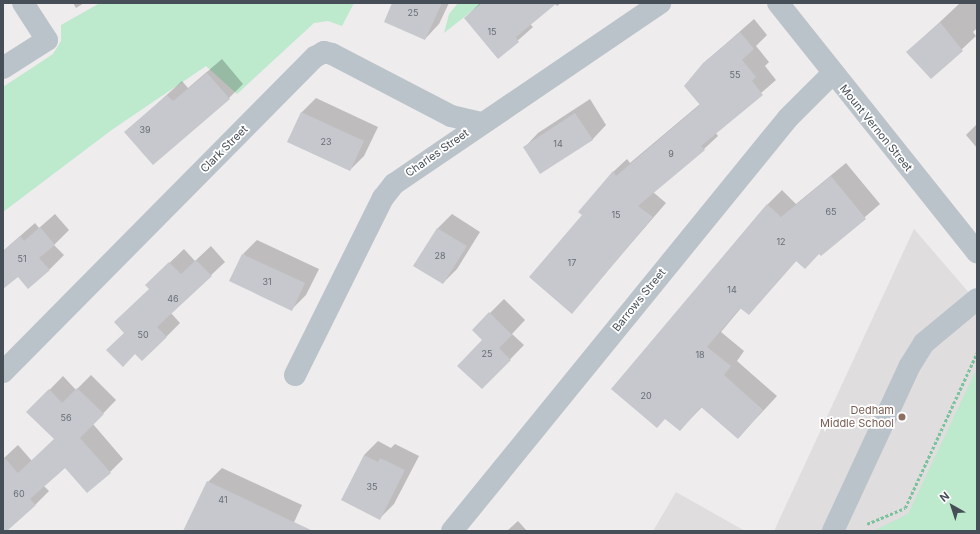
<!DOCTYPE html>
<html>
<head>
<meta charset="utf-8">
<style>
	body { margin:0 }
	#map { position:relative; width:980px; height:534px; overflow:hidden; background:#eeecec; font-family:Inter,sans-serif }
	div>[style] { position:absolute }
	[style*='--x'] { left:calc(var(--x)*1px); top:calc(var(--y)*1px); width:calc(var(--w)*1px); rotate:calc(var(--a)*1deg) }
	.education>* { inset:0; background:#dfdddd }
	.green>* { inset:0; background:#bde9cd }
	.shadow>* { inset:0; background:#0003 }
	.building>* { inset:0; background:#c7c8ce }
	.path>* { height:2.5px; margin-top:-1.25px; transform-origin:0; background:repeating-linear-gradient(90deg,#79c39d 0 3px,transparent 0 5px) }
	.minor>* { height:22px; margin:-11px; padding:0 11px; transform-origin:11px; border-radius:11px; background:#bbc3ca }
	.dots>* { width:11px; height:11px; translate:-50% -50%; box-sizing:border-box; border:2px solid #fff; border-radius:50% }
	span { translate:-50% -50%; white-space:nowrap; text-align:center; line-height:1.15; -webkit-text-stroke:3.5px #fff; paint-order:stroke }
	.number-label { font-size:9px; color:#666d75 }
	.number-label span { -webkit-text-stroke-width:0 }
	.street-label { font-size:11px; color:#464f57 }
	.education-label { font-size:11px; color:#785e54 }
	.right { translate:-100% -50%; text-align:right }
	.frame { position:absolute; inset:0; border:4px solid #464f57; pointer-events:none }
	.north { position:absolute; left:932px; top:486px; width:40px; height:40px; -webkit-text-stroke:3px #fff; paint-order:stroke; rotate:321deg; font-size:11px; font-weight:700; line-height:16px; text-align:center; color:#464f57 }
	.north::after { content:''; display:block; margin:auto; width:14px; height:18px; background:#464f57; clip-path:polygon(50% 0,100% 100%,50% 72%,0 100%) }
</style>
</head>
<body>
<div id="map">
	<div class="education">
		<div style="clip-path:polygon(914px 229px,977px 302px,977px 531px,774px 531px)"></div>
		<div style="clip-path:polygon(676px 492px,745px 531px,653px 531px)"></div>
	</div>
	<div class="green">
		<div style="clip-path:polygon(100px 3px,354px 3px,342px 26px,328px 21px,314px 23px,237px 94px,206px 66px,113px 129px,3px 212px,3px 87px,53px 54px,61px 41px,61px 25px)"></div>
		<div style="clip-path:polygon(458px 3px,482px 3px,444px 33px,449px 14px)"></div>
		<div style="clip-path:polygon(977px 368px,977px 531px,873px 531px,908px 514px)"></div>
	</div>
	<div class="shadow">
		<div style="clip-path:polygon(73px 3px,84px 3px,76px 8px)"></div>
		<div style="clip-path:polygon(394px 3px,449px 3px,439px 24px,425px 39px)"></div>
		<div style="clip-path:polygon(480px 3px,561px 3px,557px 6px,555px 4px,530px 24px,533px 27px,498px 58px,465px 18px)"></div>
		<div style="clip-path:polygon(960px 3px,977px 3px,977px 28px,973px 32px,976px 36px,931px 78px,908px 52px)"></div>
		<div style="clip-path:polygon(754px 19px,767px 35px,756px 46px,769px 62px,765px 66px,776px 80px,716px 133px,718px 136px,704px 149px,653px 192px,666px 203px,571px 313px,584px 215px,613px 172px,627px 159px,630px 163px,700px 104px,703px 64px)"></div>
		<div style="clip-path:polygon(222px 59px,243px 84px,229px 98px,126px 132px,182px 81px,188px 88px)"></div>
		<div style="clip-path:polygon(316px 98px,378px 127px,364px 156px,350px 170px,288px 141px,302px 112px)"></div>
		<div style="clip-path:polygon(590px 99px,606px 125px,592px 140px,524px 148px,538px 133px)"></div>
		<div style="clip-path:polygon(977px 124px,977px 148px,966px 135px)"></div>
		<div style="clip-path:polygon(846px 163px,880px 204px,821px 255px,820px 253px,797px 260px,749px 314px,741px 308px,721px 332px,744px 351px,737px 361px,777px 396px,738px 438px,702px 407px,680px 430px,665px 418px,768px 204px,782px 190px,796px 204px)"></div>
		<div style="clip-path:polygon(55px 214px,69px 230px,54px 245px,64px 255px,50px 269px,18px 275px,3px 288px,3px 251px,35px 223px,39px 228px)"></div>
		<div style="clip-path:polygon(452px 214px,480px 232px,457px 269px,443px 283px,415px 265px,438px 228px)"></div>
		<div style="clip-path:polygon(257px 240px,319px 269px,306px 295px,292px 309px,243px 254px)"></div>
		<div style="clip-path:polygon(211px 246px,225px 262px,171px 313px,180px 323px,166px 337px,135px 353px,125px 333px,161px 271px,184px 249px,195px 261px)"></div>
		<div style="clip-path:polygon(504px 299px,525px 320px,512px 334px,524px 345px,496px 374px,484px 340px,473px 330px)"></div>
		<div style="clip-path:polygon(91px 375px,116px 400px,93px 424px,123px 459px,110px 472px,66px 467px,44px 486px,49px 491px,36px 504px,13px 525px,3px 524px,3px 459px,18px 445px,32px 461px,55px 439px,28px 412px,63px 376px,76px 390px)"></div>
		<div style="clip-path:polygon(378px 441px,391px 448px,395px 444px,419px 456px,394px 504px,380px 518px,364px 455px)"></div>
		<div style="clip-path:polygon(222px 468px,302px 505px,290px 531px,198px 531px,208px 482px)"></div>
		<div style="clip-path:polygon(518px 521px,527px 531px,507px 531px)"></div>
	</div>
	<div class="building">
		<div style="clip-path:polygon(392px 3px,442px 3px,425px 40px,384px 22px)"></div>
		<div style="clip-path:polygon(482px 3px,557px 3px,516px 37px,519px 42px,498px 59px,464px 18px)"></div>
		<div style="clip-path:polygon(940px 22px,963px 51px,931px 79px,906px 52px)"></div>
		<div style="clip-path:polygon(740px 32px,754px 49px,742px 60px,756px 77px,752px 81px,763px 95px,701px 146px,705px 150px,638px 206px,653px 217px,572px 314px,529px 277px,582px 215px,578px 212px,613px 171px,616px 176px,700px 105px,684px 86px,703px 63px)"></div>
		<div style="clip-path:polygon(207px 73px,230px 99px,153px 165px,124px 132px,167px 95px,173px 101px)"></div>
		<div style="clip-path:polygon(301px 112px,364px 141px,350px 171px,287px 142px)"></div>
		<div style="clip-path:polygon(575px 113px,593px 140px,540px 174px,523px 147px)"></div>
		<div style="clip-path:polygon(831px 176px,866px 219px,821px 256px,819px 254px,805px 269px,796px 261px,749px 315px,740px 308px,707px 347px,731px 366px,724px 375px,763px 410px,738px 439px,701px 407px,680px 431px,665px 419px,657px 428px,611px 389px,767px 204px,781px 217px)"></div>
		<div style="clip-path:polygon(40px 227px,55px 245px,39px 258px,50px 270px,28px 289px,18px 277px,3px 289px,3px 251px,20px 236px,24px 241px)"></div>
		<div style="clip-path:polygon(437px 228px,467px 246px,443px 284px,413px 266px)"></div>
		<div style="clip-path:polygon(242px 254px,305px 283px,292px 311px,229px 281px)"></div>
		<div style="clip-path:polygon(196px 260px,212px 276px,157px 327px,167px 337px,142px 361px,135px 354px,123px 367px,106px 350px,124px 333px,114px 322px,149px 289px,145px 285px,169px 262px,181px 274px)"></div>
		<div style="clip-path:polygon(489px 312px,512px 335px,499px 348px,511px 360px,482px 389px,457px 366px,482px 340px,472px 330px)"></div>
		<div style="clip-path:polygon(77px 388px,104px 414px,80px 438px,111px 473px,87px 493px,65px 468px,30px 499px,36px 505px,7px 531px,3px 531px,3px 456px,18px 473px,54px 439px,26px 412px,49px 389px,62px 403px)"></div>
		<div style="clip-path:polygon(364px 455px,378px 462px,380px 458px,405px 470px,380px 520px,341px 500px)"></div>
		<div style="clip-path:polygon(207px 481px,277px 514px,313px 531px,183px 531px)"></div>
	</div>
	<div class="path">
		<div style="--x:867;--y:524;--w:41;--a:-22.8"></div>
		<div style="--x:905;--y:508;--w:171;--a:-65.1"></div>
	</div>
	<div class="minor">
		<div style="--x:778;--y:3;--w:319;--a:51.4"></div>
		<div style="--x:3;--y:68;--w:52;--a:-32.5"></div>
		<div style="--x:47;--y:40;--w:44;--a:-123"></div>
		<div style="--x:3;--y:372;--w:443;--a:-45.3"></div>
		<div style="--x:315;--y:57;--w:10;--a:-29"></div>
		<div style="--x:324;--y:52;--w:8;--a:14"></div>
		<div style="--x:332;--y:54;--w:134;--a:27.5"></div>
		<div style="--x:451;--y:116;--w:31;--a:13"></div>
		<div style="--x:295;--y:375;--w:198;--a:-63.6"></div>
		<div style="--x:383;--y:198;--w:18;--a:-52"></div>
		<div style="--x:394;--y:184;--w:322;--a:-34.2"></div>
		<div style="--x:452;--y:531;--w:532;--a:-50.87"></div>
		<div style="--x:788;--y:118;--w:62;--a:-45"></div>
		<div style="--x:833;--y:531;--w:181;--a:-65.1"></div>
		<div style="--x:909;--y:367;--w:28;--a:-58"></div>
		<div style="--x:924;--y:343;--w:69;--a:-39.7"></div>
	</div>
	<div class="dots">
		<div style="left:902px;top:417px;background:#8d6e63"></div>
	</div>
	<div class="number-label">
		<span style="left:413px;top:13px">25</span>
		<span style="left:492px;top:32px">15</span>
		<span style="left:735px;top:75px">55</span>
		<span style="left:145px;top:130px">39</span>
		<span style="left:326px;top:142px">23</span>
		<span style="left:558px;top:144px">14</span>
		<span style="left:671px;top:154px">9</span>
		<span style="left:831px;top:212px">65</span>
		<span style="left:616px;top:215px">15</span>
		<span style="left:781px;top:242px">12</span>
		<span style="left:440px;top:256px">28</span>
		<span style="left:22px;top:259px">51</span>
		<span style="left:572px;top:263px">17</span>
		<span style="left:267px;top:282px">31</span>
		<span style="left:732px;top:290px">14</span>
		<span style="left:173px;top:299px">46</span>
		<span style="left:143px;top:335px">50</span>
		<span style="left:487px;top:354px">25</span>
		<span style="left:700px;top:355px">18</span>
		<span style="left:646px;top:396px">20</span>
		<span style="left:66px;top:418px">56</span>
		<span style="left:372px;top:487px">35</span>
		<span style="left:19px;top:494px">60</span>
		<span style="left:223px;top:500px">41</span>
	</div>
	<div class="street-label">
		<span style="left:876px;top:128px;rotate:51deg">Mount Vernon Street</span>
		<span style="left:224px;top:149px;rotate:-45deg">Clark Street</span>
		<span style="left:437px;top:153px;rotate:-35deg">Charles Street</span>
		<span style="left:639px;top:300px;rotate:-51deg">Barrows Street</span>
	</div>
	<div class="education-label">
		<span class="right" style="left:894px;top:417px">Dedham<br>Middle School</span>
	</div>
	<div class="frame"></div>
	<div class="north">N</div>
</div>
</body>
</html>
